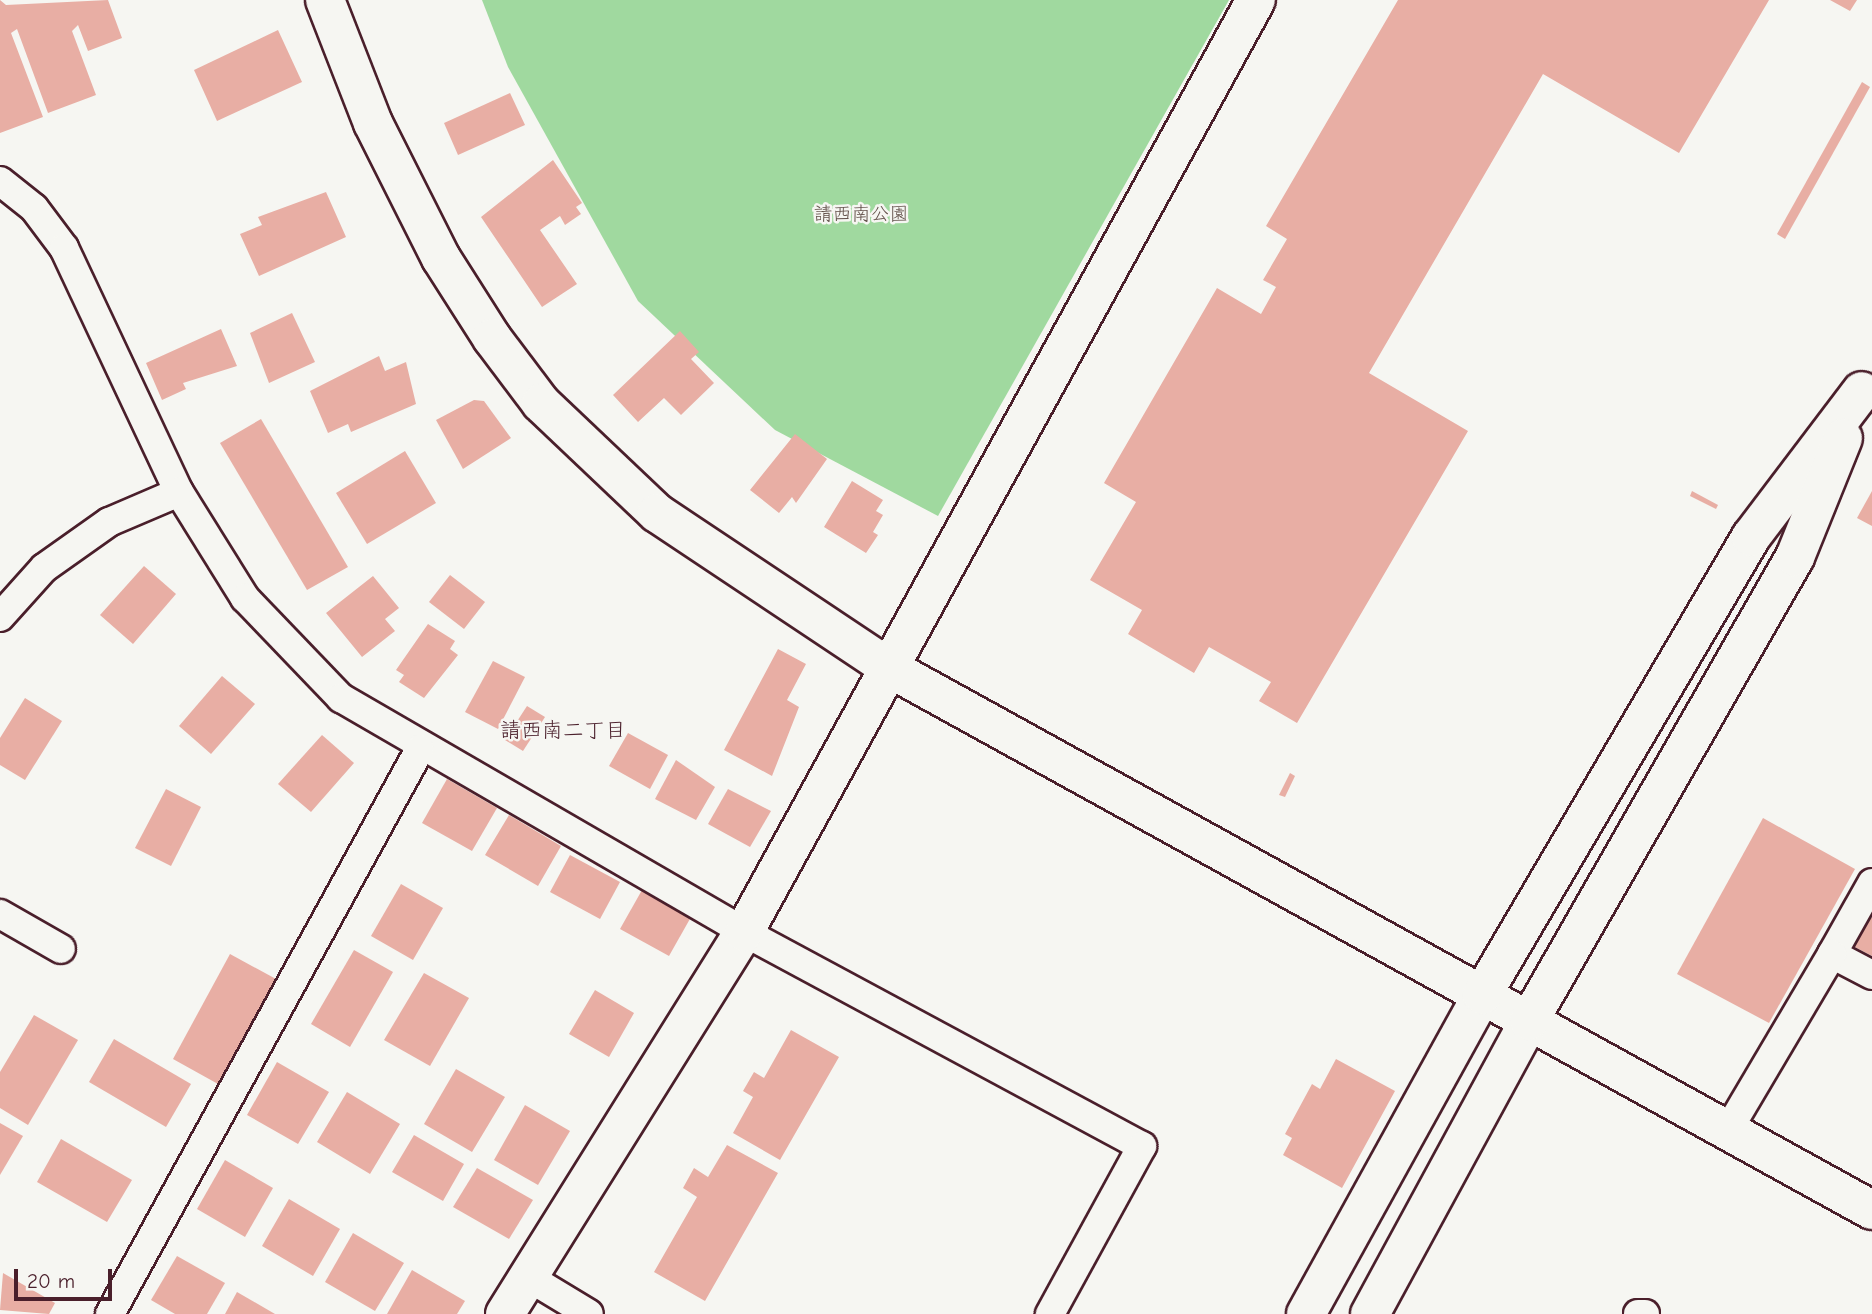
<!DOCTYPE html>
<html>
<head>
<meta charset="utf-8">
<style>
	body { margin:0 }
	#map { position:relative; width:1872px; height:1314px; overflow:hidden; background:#f6f6f2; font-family:"Comic Neue","Klee One",sans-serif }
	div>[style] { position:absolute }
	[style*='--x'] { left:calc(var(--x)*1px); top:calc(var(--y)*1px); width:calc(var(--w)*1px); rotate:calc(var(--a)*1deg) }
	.green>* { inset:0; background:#a0d99f }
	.building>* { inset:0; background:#e8aea4 }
	.roads { filter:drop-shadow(2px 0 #4a1f2b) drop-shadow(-2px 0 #4a1f2b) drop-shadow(0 2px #4a1f2b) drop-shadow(0 -2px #4a1f2b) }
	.street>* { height:28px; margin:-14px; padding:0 14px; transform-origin:14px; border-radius:14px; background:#f6f6f2 }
	.secondary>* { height:38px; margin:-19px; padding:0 19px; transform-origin:19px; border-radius:19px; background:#f6f6f2 }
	span { translate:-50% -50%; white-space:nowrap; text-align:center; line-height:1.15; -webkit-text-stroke:5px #f6f6f2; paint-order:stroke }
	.park-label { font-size:19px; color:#604e48 }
	.neighbourhood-label { font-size:21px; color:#4a1f2b }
	.scale { position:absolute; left:14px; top:1269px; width:98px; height:32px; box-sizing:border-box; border:4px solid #4a1f2b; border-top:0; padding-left:9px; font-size:21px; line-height:24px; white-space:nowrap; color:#4a1f2b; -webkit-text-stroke:5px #f6f6f2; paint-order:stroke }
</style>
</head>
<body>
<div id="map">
	<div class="green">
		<div style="clip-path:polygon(482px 0,1229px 0,938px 516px,775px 430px,638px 301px,508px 67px)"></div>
	</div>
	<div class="building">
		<div style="clip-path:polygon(0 0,6px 5px,108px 0,122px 38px,88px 51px,78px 25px,72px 31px,96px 95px,48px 113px,17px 29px,11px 33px,43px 117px,0 133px)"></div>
		<div style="clip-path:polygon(1398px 0,1769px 0,1679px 153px,1543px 74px,1369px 373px,1468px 431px,1297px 723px,1259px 701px,1271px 682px,1209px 647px,1194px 673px,1128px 634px,1142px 610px,1090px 580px,1136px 502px,1104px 483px,1217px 288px,1261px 314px,1276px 287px,1263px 280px,1287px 239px,1266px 226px)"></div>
		<div style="clip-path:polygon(1830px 0,1857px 0,1850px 11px)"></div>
		<div style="clip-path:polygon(278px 30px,302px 82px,217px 121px,194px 70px)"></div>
		<div style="clip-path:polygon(1862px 82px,1870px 87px,1785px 239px,1777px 234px)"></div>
		<div style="clip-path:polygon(510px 93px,525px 125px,458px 155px,444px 123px)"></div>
		<div style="clip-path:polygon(553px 160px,582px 203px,576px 207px,581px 214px,565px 225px,560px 216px,540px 230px,577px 284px,542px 307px,481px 217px)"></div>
		<div style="clip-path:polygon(326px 192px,346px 237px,259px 276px,240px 234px,262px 225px,258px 217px)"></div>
		<div style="clip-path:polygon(292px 313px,315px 362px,269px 383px,250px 333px)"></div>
		<div style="clip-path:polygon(221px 329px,237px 366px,183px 383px,186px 389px,162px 400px,146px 363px)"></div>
		<div style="clip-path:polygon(680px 331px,699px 352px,691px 359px,714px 383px,681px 415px,664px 398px,638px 422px,613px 395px)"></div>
		<div style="clip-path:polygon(379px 356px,385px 371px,406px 362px,416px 404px,351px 432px,348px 424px,328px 433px,310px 391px)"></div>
		<div style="clip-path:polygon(474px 400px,484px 401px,511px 438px,463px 469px,436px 420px)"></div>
		<div style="clip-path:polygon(261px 419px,348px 567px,307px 590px,220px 443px)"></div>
		<div style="clip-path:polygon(795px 434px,827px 459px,796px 503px,792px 497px,779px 513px,750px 490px)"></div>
		<div style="clip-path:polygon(405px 451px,436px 503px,367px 544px,336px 493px)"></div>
		<div style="clip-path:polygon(852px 481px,883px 500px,876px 511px,883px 515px,873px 532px,878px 535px,866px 553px,824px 527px)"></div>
		<div style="clip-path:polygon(1692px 491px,1718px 505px,1716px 509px,1690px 496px)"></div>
		<div style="clip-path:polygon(1872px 491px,1872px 526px,1857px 518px)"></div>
		<div style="clip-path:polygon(144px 566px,176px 594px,133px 644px,100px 615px)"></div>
		<div style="clip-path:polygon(450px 575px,485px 602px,464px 629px,429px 602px)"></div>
		<div style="clip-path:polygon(373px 576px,399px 608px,385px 619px,395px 631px,362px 657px,326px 613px)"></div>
		<div style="clip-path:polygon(428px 624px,455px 641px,450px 649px,458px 655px,424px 698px,399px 682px,404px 675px,396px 670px)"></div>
		<div style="clip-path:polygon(778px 649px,806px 664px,787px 700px,799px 707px,772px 776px,724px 750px)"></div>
		<div style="clip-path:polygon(493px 661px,525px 677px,498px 729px,465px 712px)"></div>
		<div style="clip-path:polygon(222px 676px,255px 704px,211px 754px,179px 726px)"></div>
		<div style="clip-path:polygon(25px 698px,62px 721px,25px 780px,0 765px,0 738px)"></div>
		<div style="clip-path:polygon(527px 706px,545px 717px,523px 751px,505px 740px)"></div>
		<div style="clip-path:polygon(628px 733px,668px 755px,650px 789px,609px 766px)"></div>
		<div style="clip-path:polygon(322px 735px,354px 763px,311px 812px,278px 784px)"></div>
		<div style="clip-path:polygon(676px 760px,715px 787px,696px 820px,655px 799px)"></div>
		<div style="clip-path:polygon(1290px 773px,1295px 776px,1285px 797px,1279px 795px)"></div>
		<div style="clip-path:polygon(447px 779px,497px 808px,472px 851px,422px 823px)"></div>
		<div style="clip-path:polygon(166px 789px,201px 807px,171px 866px,135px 848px)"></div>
		<div style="clip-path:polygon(728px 789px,771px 811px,750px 847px,708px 824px)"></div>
		<div style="clip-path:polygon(509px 815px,561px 846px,538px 886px,485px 855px)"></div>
		<div style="clip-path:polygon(1763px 818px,1855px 869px,1769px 1023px,1677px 974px)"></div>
		<div style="clip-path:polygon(570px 855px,620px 882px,600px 919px,550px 892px)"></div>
		<div style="clip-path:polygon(401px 884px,443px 908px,413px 960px,371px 936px)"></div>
		<div style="clip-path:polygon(642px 890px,691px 917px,669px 956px,620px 929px)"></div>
		<div style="clip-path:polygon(1867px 916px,1872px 918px,1872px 956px,1851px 945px)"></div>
		<div style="clip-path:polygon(354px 950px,393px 972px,350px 1047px,311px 1024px)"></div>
		<div style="clip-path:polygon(230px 954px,276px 979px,218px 1084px,173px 1059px)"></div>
		<div style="clip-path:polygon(424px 973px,469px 998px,430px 1066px,384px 1040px)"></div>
		<div style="clip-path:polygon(595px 990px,634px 1013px,609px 1057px,569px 1034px)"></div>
		<div style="clip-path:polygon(34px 1015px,78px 1040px,28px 1125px,0 1108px,0 1072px)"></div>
		<div style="clip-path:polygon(791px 1030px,839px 1057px,780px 1160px,733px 1133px,753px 1097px,743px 1091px,754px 1072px,764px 1078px)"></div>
		<div style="clip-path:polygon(114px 1039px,191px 1084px,166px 1127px,89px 1082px)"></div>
		<div style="clip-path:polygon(1336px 1059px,1395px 1091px,1342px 1188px,1283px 1155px,1292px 1138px,1285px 1134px,1312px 1084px,1320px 1089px)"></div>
		<div style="clip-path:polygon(277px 1062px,329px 1092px,298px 1144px,247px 1115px)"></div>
		<div style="clip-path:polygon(456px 1069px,505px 1097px,472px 1152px,424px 1124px)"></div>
		<div style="clip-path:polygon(347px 1092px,400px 1124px,370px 1174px,317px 1142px)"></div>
		<div style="clip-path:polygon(525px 1105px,570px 1131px,538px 1185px,494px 1160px)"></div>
		<div style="clip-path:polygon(0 1123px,23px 1136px,0 1175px)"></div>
		<div style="clip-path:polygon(414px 1135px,464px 1164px,443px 1201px,392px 1172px)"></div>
		<div style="clip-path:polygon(61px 1139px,132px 1180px,107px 1222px,37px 1182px)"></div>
		<div style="clip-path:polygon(727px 1145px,778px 1173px,705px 1301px,654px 1272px,697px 1197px,683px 1188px,694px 1168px,708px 1177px)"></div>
		<div style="clip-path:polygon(225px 1160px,273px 1188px,245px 1237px,197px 1209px)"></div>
		<div style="clip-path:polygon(477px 1168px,533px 1200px,509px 1239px,453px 1207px)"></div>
		<div style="clip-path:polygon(289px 1199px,340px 1229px,313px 1276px,262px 1246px)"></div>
		<div style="clip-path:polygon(353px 1233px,404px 1263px,375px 1311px,325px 1282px)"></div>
		<div style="clip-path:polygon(177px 1256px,225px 1283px,207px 1314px,175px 1314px,151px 1300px)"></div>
		<div style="clip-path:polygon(412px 1270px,465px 1301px,457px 1314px,387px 1314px)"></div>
		<div style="clip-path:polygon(3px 1273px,55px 1303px,49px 1314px,0 1310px)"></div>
		<div style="clip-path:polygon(237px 1292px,275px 1314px,225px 1314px)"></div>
	</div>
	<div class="roads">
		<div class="street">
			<div style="--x:0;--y:181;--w:43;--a:38.5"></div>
			<div style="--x:34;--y:208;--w:50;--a:53.1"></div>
			<div style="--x:64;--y:248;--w:270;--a:64.8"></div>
			<div style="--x:179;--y:492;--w:125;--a:58.1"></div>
			<div style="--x:245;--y:598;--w:139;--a:46.2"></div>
			<div style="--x:341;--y:698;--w:466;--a:30.1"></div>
			<div style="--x:744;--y:932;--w:452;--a:28.3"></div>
			<div style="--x:1142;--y:1146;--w:192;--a:118.7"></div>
			<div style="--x:0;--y:617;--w:66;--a:-48.1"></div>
			<div style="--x:44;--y:568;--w:80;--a:-35.3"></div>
			<div style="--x:109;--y:522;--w:76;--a:-23.2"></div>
			<div style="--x:1872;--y:883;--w:81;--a:119.4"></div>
			<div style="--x:1832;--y:954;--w:45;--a:27.7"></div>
			<div style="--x:0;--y:914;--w:70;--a:29.8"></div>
			<div style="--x:1728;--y:1130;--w:204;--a:-59.4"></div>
			<div style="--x:528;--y:1277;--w:71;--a:31.2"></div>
			<div style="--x:110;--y:1314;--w:644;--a:-61.25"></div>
			<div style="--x:1638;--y:1314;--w:7;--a:0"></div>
		</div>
		<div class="secondary">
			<div style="--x:325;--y:0;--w:132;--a:68.7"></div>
			<div style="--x:373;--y:123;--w:151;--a:63.3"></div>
			<div style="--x:441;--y:258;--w:95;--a:57.5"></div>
			<div style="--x:492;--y:338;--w:81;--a:53"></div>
			<div style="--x:541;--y:403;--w:160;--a:43.5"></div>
			<div style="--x:657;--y:513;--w:281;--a:33.7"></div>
			<div style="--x:891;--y:669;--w:1120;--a:28.88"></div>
			<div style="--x:505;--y:1314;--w:451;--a:-58"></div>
			<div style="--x:744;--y:932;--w:1063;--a:-61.22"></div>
			<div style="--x:1306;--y:1314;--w:364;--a:-61.1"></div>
			<div style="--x:1482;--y:995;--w:531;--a:-59.57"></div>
			<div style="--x:1751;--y:537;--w:183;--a:-52.8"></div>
			<div style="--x:1370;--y:1314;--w:333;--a:-61.5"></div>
			<div style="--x:1529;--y:1021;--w:535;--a:-60.18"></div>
			<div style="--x:1795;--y:557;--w:128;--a:-68"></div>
		</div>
	</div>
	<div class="park-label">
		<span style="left:861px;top:215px">請西南公園</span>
	</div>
	<div class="neighbourhood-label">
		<span style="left:563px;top:730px">請西南二丁目</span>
	</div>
	<div class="scale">20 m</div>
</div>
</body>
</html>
